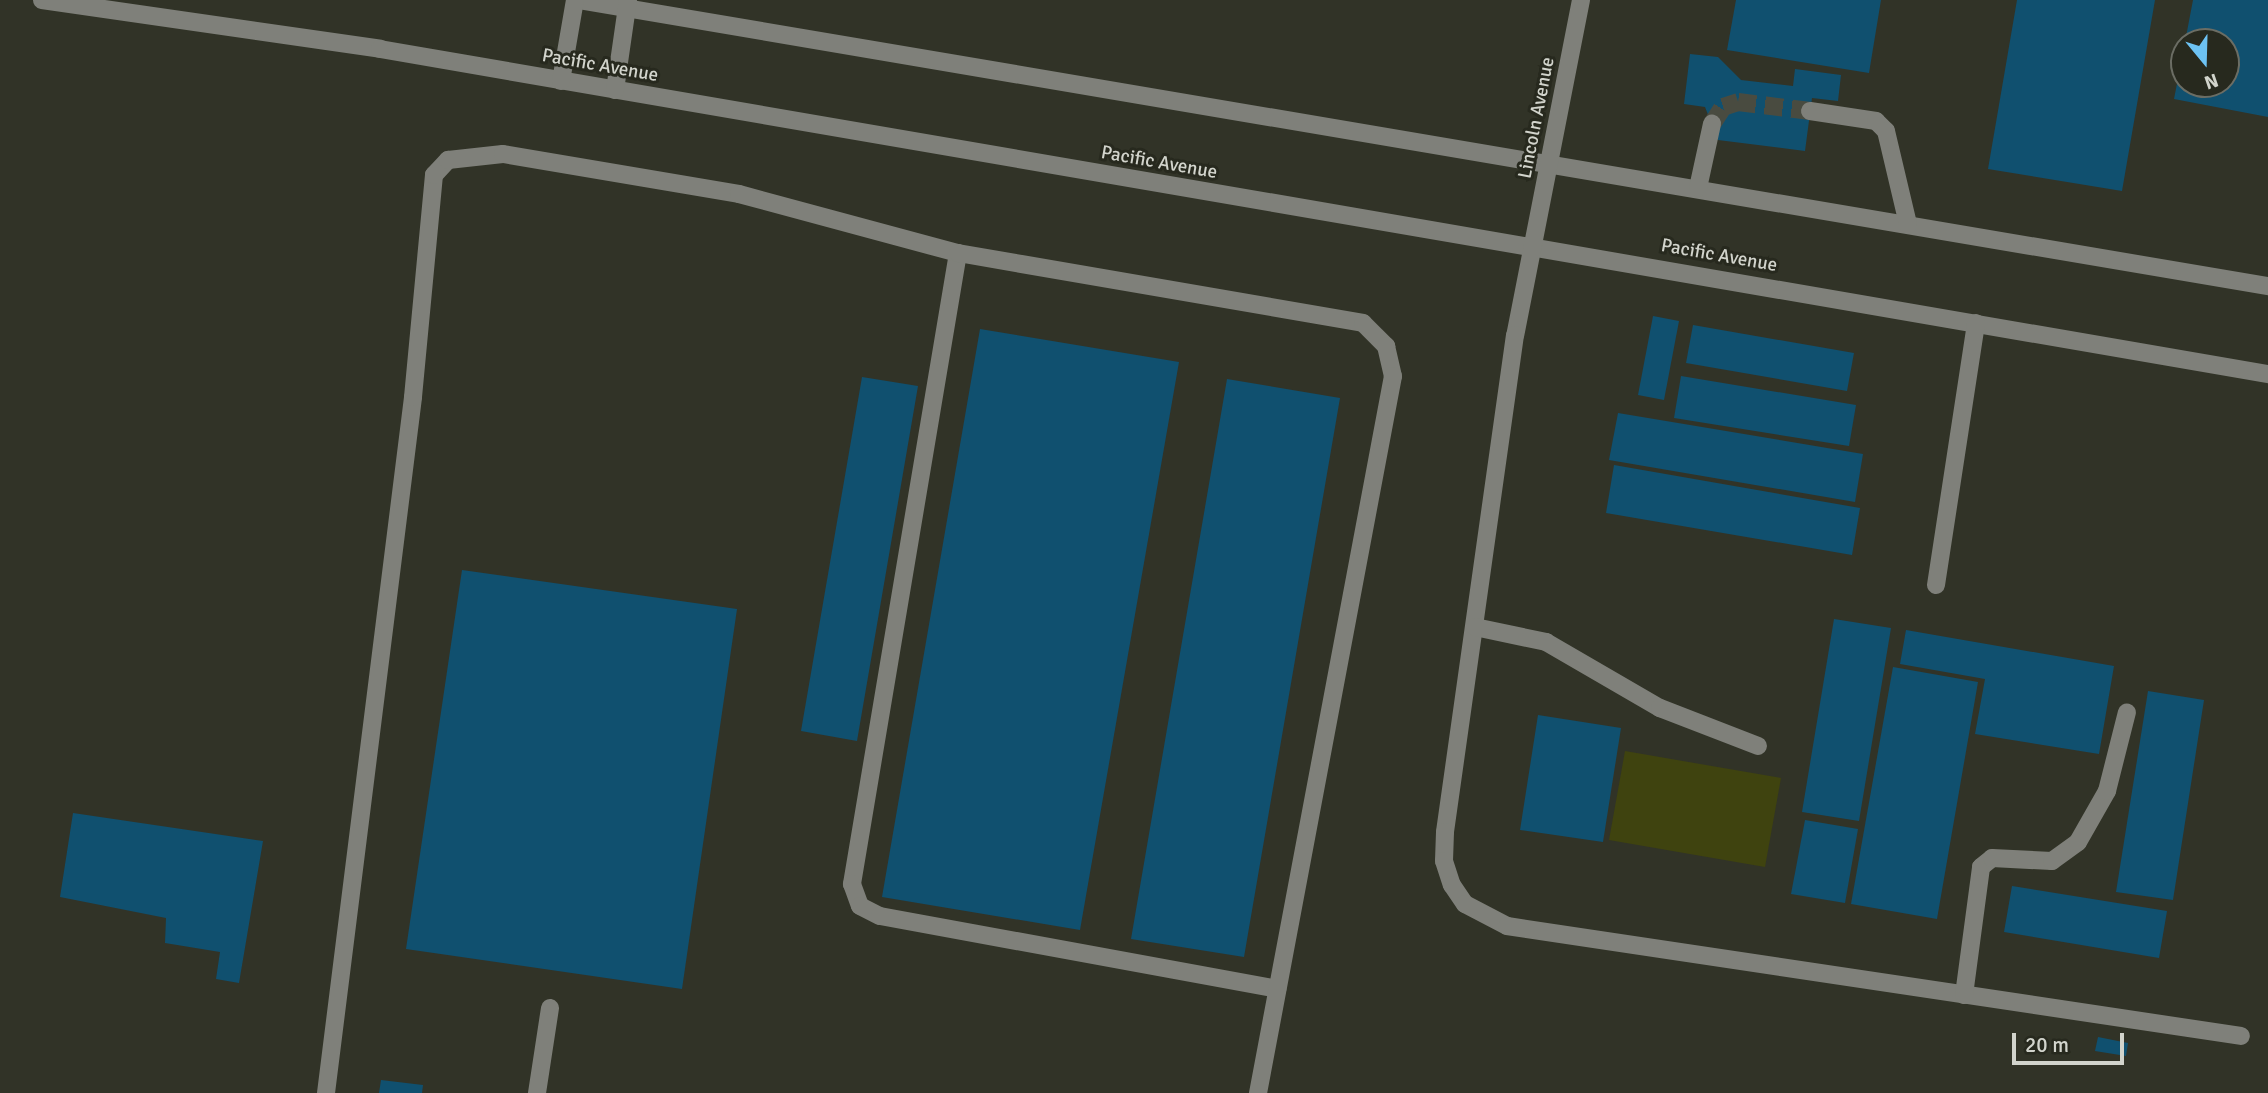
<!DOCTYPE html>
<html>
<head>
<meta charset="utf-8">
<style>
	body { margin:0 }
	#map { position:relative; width:2268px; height:1093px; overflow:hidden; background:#313327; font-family:Signika,sans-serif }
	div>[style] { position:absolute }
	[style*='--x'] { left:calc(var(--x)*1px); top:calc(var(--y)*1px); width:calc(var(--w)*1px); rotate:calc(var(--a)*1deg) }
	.green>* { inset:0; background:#3f430f }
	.building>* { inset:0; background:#10506f }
	.minor-tunnel>* { height:18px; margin-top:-9px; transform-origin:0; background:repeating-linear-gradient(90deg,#494b40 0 18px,transparent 0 27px) }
	.minor>* { height:18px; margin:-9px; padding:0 9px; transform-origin:9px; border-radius:9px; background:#7f807a }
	span { translate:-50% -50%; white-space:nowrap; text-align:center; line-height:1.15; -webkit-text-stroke:6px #27291e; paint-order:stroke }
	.street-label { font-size:19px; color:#d2d4cc }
	.north { position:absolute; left:2170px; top:28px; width:70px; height:70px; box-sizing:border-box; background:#27291e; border:2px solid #6b6d64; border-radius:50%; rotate:161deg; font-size:19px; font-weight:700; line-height:28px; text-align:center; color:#d2d4cc }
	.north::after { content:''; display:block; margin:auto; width:24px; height:32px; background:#6dc2f3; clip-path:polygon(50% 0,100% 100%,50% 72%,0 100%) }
	.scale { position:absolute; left:2012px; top:1033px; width:112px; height:32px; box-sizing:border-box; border:4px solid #d2d4cc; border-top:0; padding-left:9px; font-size:21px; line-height:24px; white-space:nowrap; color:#d2d4cc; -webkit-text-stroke:5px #27291e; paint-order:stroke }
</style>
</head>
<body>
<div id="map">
	<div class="green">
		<div style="clip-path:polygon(1625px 751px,1781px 778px,1765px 867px,1609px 840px)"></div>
	</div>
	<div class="building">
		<div style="clip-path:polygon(1736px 0,1881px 0,1869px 73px,1727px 50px)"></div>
		<div style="clip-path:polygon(2017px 0,2155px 0,2122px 191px,1988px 169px)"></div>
		<div style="clip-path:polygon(2193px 0,2268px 0,2268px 117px,2174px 99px,2183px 53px,2184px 84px,2226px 84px,2226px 42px,2185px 42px)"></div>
		<div style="clip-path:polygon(1690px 54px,1718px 57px,1741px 80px,1793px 86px,1795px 69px,1841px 75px,1838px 101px,1812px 98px,1805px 151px,1718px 140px,1705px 107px,1684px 104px)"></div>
		<div style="clip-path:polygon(1653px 316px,1679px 321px,1664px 400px,1638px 395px)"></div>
		<div style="clip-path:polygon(1693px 325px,1854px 353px,1847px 391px,1686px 363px)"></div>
		<div style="clip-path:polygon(980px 329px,1179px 362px,1080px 930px,882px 897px)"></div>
		<div style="clip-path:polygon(1681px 376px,1856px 405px,1849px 446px,1674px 418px)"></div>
		<div style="clip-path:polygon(862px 377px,918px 386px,857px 741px,801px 731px)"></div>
		<div style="clip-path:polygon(1227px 379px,1340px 398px,1244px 957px,1131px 939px)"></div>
		<div style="clip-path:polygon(1618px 413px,1863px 454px,1855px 502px,1609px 460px)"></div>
		<div style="clip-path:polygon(1614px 465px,1860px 508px,1852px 555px,1606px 513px)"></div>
		<div style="clip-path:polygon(462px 570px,737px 609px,682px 989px,406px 949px)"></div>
		<div style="clip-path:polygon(1834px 619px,1891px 628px,1859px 821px,1802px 812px)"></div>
		<div style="clip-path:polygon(1906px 630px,2114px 666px,2099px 754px,1975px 734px,1985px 679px,1900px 664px)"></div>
		<div style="clip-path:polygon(1893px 667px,1978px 682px,1937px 919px,1851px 904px)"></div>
		<div style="clip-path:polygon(2148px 691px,2204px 700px,2173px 900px,2116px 892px)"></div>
		<div style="clip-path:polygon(1538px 715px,1621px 728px,1603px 842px,1520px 830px)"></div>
		<div style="clip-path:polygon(73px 813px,263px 841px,239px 983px,216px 979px,220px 952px,165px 943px,166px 918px,60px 897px)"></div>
		<div style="clip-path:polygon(1805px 820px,1858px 829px,1845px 903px,1791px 894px)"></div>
		<div style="clip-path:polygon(2012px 886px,2167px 911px,2159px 958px,2004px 932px)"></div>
		<div style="clip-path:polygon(2098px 1037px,2128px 1043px,2126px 1056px,2095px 1051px)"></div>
		<div style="clip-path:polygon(381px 1080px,423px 1085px,422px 1093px,379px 1093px)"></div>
	</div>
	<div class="minor-tunnel">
		<div style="--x:1712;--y:124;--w:20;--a:-57"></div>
		<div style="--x:1723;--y:107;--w:16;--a:-18"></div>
		<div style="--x:1738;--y:102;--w:73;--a:7.1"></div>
	</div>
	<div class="minor">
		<div style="--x:42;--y:0;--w:342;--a:8.2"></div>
		<div style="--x:380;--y:49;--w:1916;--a:9.77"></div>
		<div style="--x:578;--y:0;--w:1714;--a:9.61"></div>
		<div style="--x:1581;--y:0;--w:341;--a:101.1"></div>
		<div style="--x:1515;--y:335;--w:502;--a:98.02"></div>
		<div style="--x:1445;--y:832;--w:29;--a:92"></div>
		<div style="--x:1444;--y:861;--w:25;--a:72"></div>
		<div style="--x:1452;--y:885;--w:23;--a:56"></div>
		<div style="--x:1465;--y:904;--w:47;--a:27.6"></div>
		<div style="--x:1507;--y:926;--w:742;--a:8.52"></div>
		<div style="--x:561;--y:81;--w:82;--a:-80.2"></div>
		<div style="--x:615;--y:90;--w:91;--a:-81.8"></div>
		<div style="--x:1810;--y:111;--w:67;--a:8.6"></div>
		<div style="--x:1876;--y:121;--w:14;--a:45"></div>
		<div style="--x:1886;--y:131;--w:96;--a:76.7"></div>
		<div style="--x:1698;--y:188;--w:66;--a:-77.7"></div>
		<div style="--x:958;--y:253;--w:640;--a:99.54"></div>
		<div style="--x:852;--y:884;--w:23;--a:70"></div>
		<div style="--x:860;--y:906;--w:22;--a:27"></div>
		<div style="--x:880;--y:916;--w:404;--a:10.4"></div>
		<div style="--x:1936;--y:585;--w:265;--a:-81.3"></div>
		<div style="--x:1475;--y:627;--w:73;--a:11.9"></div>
		<div style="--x:1546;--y:642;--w:132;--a:30.1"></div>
		<div style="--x:1660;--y:708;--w:105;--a:21.2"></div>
		<div style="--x:1964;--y:995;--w:129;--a:-82.4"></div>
		<div style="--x:1981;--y:867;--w:14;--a:-39"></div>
		<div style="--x:1992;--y:858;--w:60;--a:2.9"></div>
		<div style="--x:2052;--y:861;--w:32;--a:-36"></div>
		<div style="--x:2078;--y:842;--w:59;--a:-60.4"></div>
		<div style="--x:2107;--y:791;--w:81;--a:-75.8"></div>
		<div style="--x:326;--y:1093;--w:701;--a:-82.87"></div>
		<div style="--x:413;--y:397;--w:223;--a:-84.6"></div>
		<div style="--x:434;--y:175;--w:21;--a:-47"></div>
		<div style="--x:448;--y:160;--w:55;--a:-6.2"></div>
		<div style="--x:503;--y:154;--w:239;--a:9.6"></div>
		<div style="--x:739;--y:194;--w:227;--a:15.1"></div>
		<div style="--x:958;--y:253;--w:411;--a:9.8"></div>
		<div style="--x:1363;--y:323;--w:33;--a:45"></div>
		<div style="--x:1386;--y:346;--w:31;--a:77"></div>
		<div style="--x:1393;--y:376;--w:730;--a:100.66"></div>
		<div style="--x:537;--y:1093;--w:86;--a:-81.3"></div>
	</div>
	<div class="street-label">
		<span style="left:600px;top:66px;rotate:10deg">Pacific Avenue</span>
		<span style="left:1537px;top:118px;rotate:-79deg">Lincoln Avenue</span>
		<span style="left:1159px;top:163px;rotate:10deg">Pacific Avenue</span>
		<span style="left:1719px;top:256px;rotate:10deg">Pacific Avenue</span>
	</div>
	<div class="north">N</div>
	<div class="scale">20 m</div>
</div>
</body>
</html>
